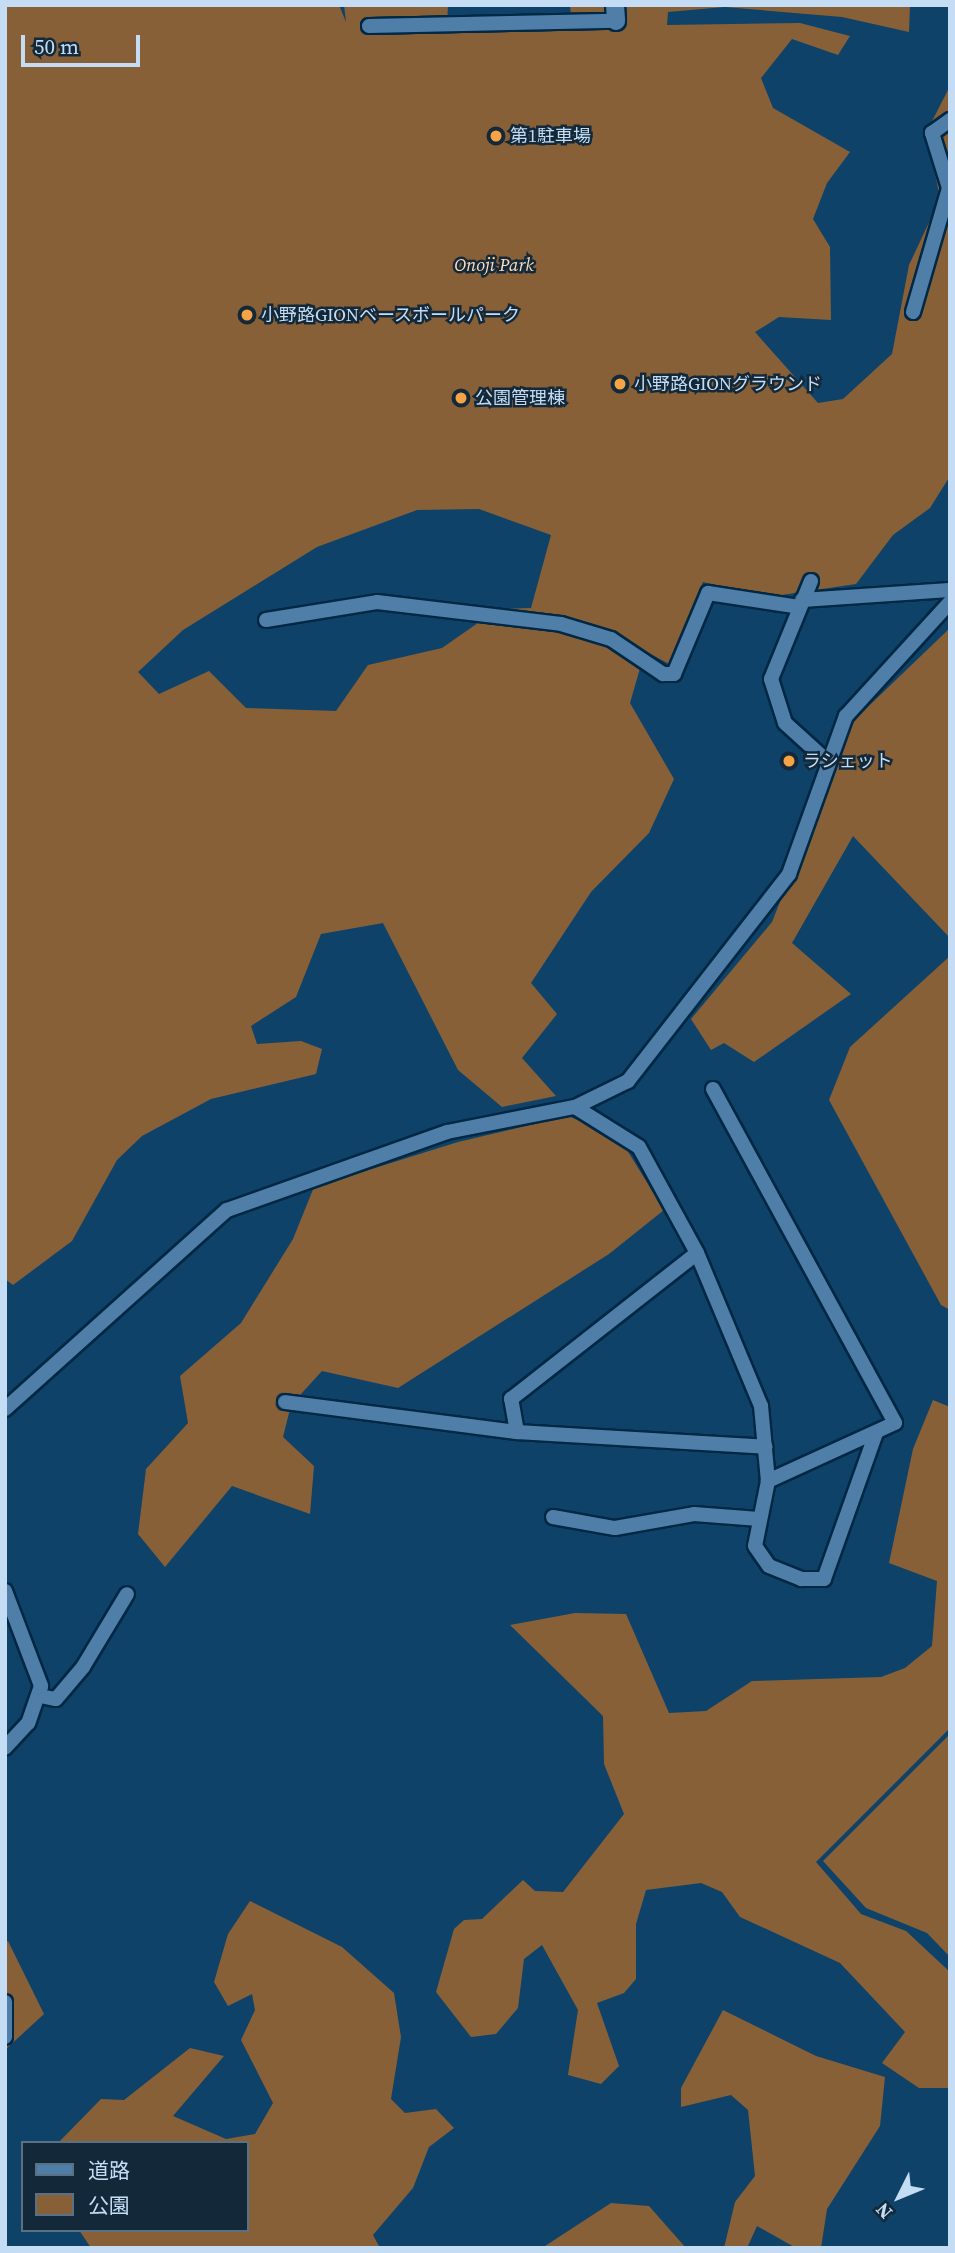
<!DOCTYPE html>
<html>
<head>
<meta charset="utf-8">
<style>
	body { margin:0 }
	#map { position:relative; width:955px; height:2253px; overflow:hidden; background:#0f4268; font-family:"Source Serif 4","Noto Sans JP",serif }
	div>[style] { position:absolute }
	[style*='--x'] { left:calc(var(--x)*1px); top:calc(var(--y)*1px); width:calc(var(--w)*1px); rotate:calc(var(--a)*1deg) }
	.green>* { inset:0; background:#876037 }
	.roads { filter:drop-shadow(2px 0 #012844) drop-shadow(-2px 0 #012844) drop-shadow(0 2px #012844) drop-shadow(0 -2px #012844) }
	.minor>* { height:14px; margin:-7px; padding:0 7px; transform-origin:7px; border-radius:7px; background:#4f7fa9 }
	.tertiary>* { height:18px; margin:-9px; padding:0 9px; transform-origin:9px; border-radius:9px; background:#4f7fa9 }
	.dots>* { width:19px; height:19px; translate:-50% -50%; box-sizing:border-box; border:4px solid #132839; border-radius:50% }
	span { translate:-50% -50%; white-space:nowrap; text-align:center; line-height:1.15; -webkit-text-stroke:5px #132839; paint-order:stroke }
	.poi-label { font-size:18px; color:#c4ddf5 }
	.left { translate:0 -50%; text-align:left }
	.park-label { font-size:18px; color:#fedcbc; font-style:italic }
	.frame { position:absolute; inset:0; border:7px solid #c4ddf5; pointer-events:none }
	.legend { position:absolute; left:21px; top:2141px; width:228px; height:91px; box-sizing:border-box; background:#132839; border:2px solid #5a7084; margin:0; padding:9px 12px; list-style:none; font-size:21px; color:#c4ddf5 }
	.legend li { display:flex; align-items:center; gap:14px; height:35px }
	.legend b { width:35px; border:2px solid #5a7084 }
	.north { position:absolute; left:864px; top:2162px; width:70px; height:70px; -webkit-text-stroke:5px #132839; paint-order:stroke; rotate:227deg; font-size:19px; font-weight:700; line-height:28px; text-align:center; color:#c4ddf5 }
	.north::after { content:''; display:block; margin:auto; width:24px; height:32px; background:#c4ddf5; clip-path:polygon(50% 0,100% 100%,50% 72%,0 100%) }
	.scale { position:absolute; left:21px; top:35px; width:119px; height:32px; box-sizing:border-box; border:4px solid #c4ddf5; border-top:0; padding-left:9px; font-size:21px; line-height:24px; white-space:nowrap; color:#c4ddf5; -webkit-text-stroke:5px #132839; paint-order:stroke }
</style>
</head>
<body>
<div id="map">
	<div class="green">
		<div style="clip-path:polygon(evenodd,5px 5px,339px 5px,346px 22px,344px 5px,448px 5px,447px 27px,572px 28px,570px 5px,910px 5px,909px 32px,842px 17px,725px 7px,668px 12px,667px 25px,800px 23px,850px 36px,838px 55px,792px 39px,761px 78px,773px 108px,850px 152px,827px 183px,813px 219px,830px 247px,831px 320px,779px 317px,755px 332px,818px 403px,843px 399px,892px 354px,909px 265px,940px 199px,927px 131px,950px 86px,950px 476px,930px 508px,893px 535px,856px 584px,768px 597px,703px 582px,671px 665px,645px 651px,630px 703px,674px 779px,649px 833px,591px 892px,531px 983px,557px 1014px,522px 1058px,556px 1096px,502px 1107px,458px 1070px,383px 923px,321px 934px,296px 997px,251px 1026px,257px 1044px,301px 1041px,322px 1049px,316px 1074px,211px 1099px,142px 1136px,117px 1160px,72px 1241px,13px 1285px,5px 1279px,5px 5px,479px 509px,551px 535px,531px 608px,498px 609px,442px 648px,368px 665px,336px 711px,246px 708px,209px 671px,159px 694px,138px 672px,183px 630px,317px 547px,417px 510px,479px 509px)"></div>
		<div style="clip-path:polygon(950px 628px,950px 938px,853px 836px,792px 943px,851px 994px,754px 1062px,724px 1043px,711px 1050px,691px 1019px,772px 922px,851px 723px)"></div>
		<div style="clip-path:polygon(950px 956px,950px 1310px,941px 1305px,829px 1100px,850px 1047px)"></div>
		<div style="clip-path:polygon(568px 1116px,619px 1137px,664px 1210px,609px 1254px,398px 1388px,322px 1371px,291px 1405px,283px 1437px,314px 1466px,310px 1514px,232px 1486px,165px 1567px,138px 1534px,146px 1469px,188px 1423px,180px 1376px,241px 1323px,293px 1239px,314px 1187px,458px 1142px)"></div>
		<div style="clip-path:polygon(933px 1400px,950px 1407px,950px 1728px,816px 1862px,861px 1914px,906px 1931px,950px 1972px,950px 2088px,919px 2088px,882px 2063px,905px 2032px,840px 1963px,740px 1917px,722px 1892px,701px 1883px,646px 1890px,636px 1924px,636px 1979px,624px 1993px,597px 2003px,619px 2066px,601px 2084px,568px 2075px,578px 2010px,542px 1945px,524px 1959px,518px 2008px,496px 2034px,471px 2037px,436px 1992px,454px 1929px,464px 1920px,482px 1919px,523px 1880px,535px 1891px,563px 1892px,624px 1814px,604px 1764px,603px 1716px,510px 1625px,575px 1613px,626px 1614px,669px 1713px,706px 1711px,752px 1681px,881px 1677px,905px 1668px,932px 1646px,937px 1581px,889px 1563px,913px 1449px)"></div>
		<div style="clip-path:polygon(950px 1734px,950px 1957px,927px 1933px,866px 1908px,823px 1861px)"></div>
		<div style="clip-path:polygon(250px 1901px,342px 1947px,394px 1993px,401px 2037px,391px 2099px,405px 2113px,436px 2109px,454px 2128px,429px 2147px,413px 2188px,373px 2235px,380px 2248px,91px 2248px,79px 2230px,247px 2230px,247px 2143px,58px 2143px,101px 2099px,124px 2100px,190px 2048px,224px 2056px,173px 2116px,226px 2139px,255px 2134px,273px 2103px,241px 2040px,255px 2010px,252px 1994px,228px 2006px,214px 1982px,228px 1934px)"></div>
		<div style="clip-path:polygon(8px 1941px,44px 2014px,5px 2050px,5px 1942px)"></div>
		<div style="clip-path:polygon(723px 2010px,816px 2056px,885px 2077px,880px 2126px,827px 2209px,821px 2248px,796px 2248px,757px 2226px,747px 2248px,724px 2248px,735px 2202px,755px 2176px,748px 2110px,731px 2095px,681px 2107px,681px 2088px)"></div>
		<div style="clip-path:polygon(611px 2203px,649px 2206px,686px 2248px,542px 2248px)"></div>
	</div>
	<div class="roads">
		<div class="minor">
			<div style="--x:369;--y:26;--w:247;--a:-1.2"></div>
			<div style="--x:913;--y:312;--w:129;--a:-73.8"></div>
			<div style="--x:949;--y:188;--w:58;--a:-107.2"></div>
			<div style="--x:932;--y:133;--w:22;--a:-36"></div>
			<div style="--x:811;--y:581;--w:106;--a:112.2"></div>
			<div style="--x:771;--y:679;--w:46;--a:72.3"></div>
			<div style="--x:785;--y:723;--w:58;--a:42.2"></div>
			<div style="--x:802;--y:600;--w:148;--a:-3.9"></div>
			<div style="--x:266;--y:620;--w:112;--a:-9.2"></div>
			<div style="--x:377;--y:602;--w:185;--a:6.8"></div>
			<div style="--x:561;--y:624;--w:52;--a:16.7"></div>
			<div style="--x:611;--y:639;--w:63;--a:33.9"></div>
			<div style="--x:663;--y:674;--w:11;--a:0"></div>
			<div style="--x:674;--y:674;--w:88;--a:-67.2"></div>
			<div style="--x:708;--y:593;--w:92;--a:8.7"></div>
			<div style="--x:713;--y:1089;--w:380;--a:61.4"></div>
			<div style="--x:895;--y:1423;--w:140;--a:155.5"></div>
			<div style="--x:575;--y:1107;--w:75;--a:32"></div>
			<div style="--x:639;--y:1147;--w:121;--a:61.3"></div>
			<div style="--x:697;--y:1253;--w:166;--a:67.3"></div>
			<div style="--x:761;--y:1406;--w:75;--a:84.7"></div>
			<div style="--x:768;--y:1481;--w:66;--a:101.3"></div>
			<div style="--x:755;--y:1546;--w:24;--a:55"></div>
			<div style="--x:769;--y:1566;--w:35;--a:22"></div>
			<div style="--x:801;--y:1579;--w:23;--a:0"></div>
			<div style="--x:824;--y:1579;--w:155;--a:-70.4"></div>
			<div style="--x:285;--y:1402;--w:234;--a:7.4"></div>
			<div style="--x:517;--y:1432;--w:249;--a:3.4"></div>
			<div style="--x:5;--y:1409;--w:298;--a:-41.9"></div>
			<div style="--x:227;--y:1210;--w:233;--a:-19.5"></div>
			<div style="--x:447;--y:1132;--w:130;--a:-11.1"></div>
			<div style="--x:575;--y:1107;--w:59;--a:-26.1"></div>
			<div style="--x:628;--y:1081;--w:262;--a:-52.1"></div>
			<div style="--x:789;--y:874;--w:168;--a:-70.2"></div>
			<div style="--x:846;--y:716;--w:154;--a:-47.6"></div>
			<div style="--x:517;--y:1432;--w:34;--a:-100"></div>
			<div style="--x:511;--y:1399;--w:236;--a:-38.1"></div>
			<div style="--x:553;--y:1517;--w:63;--a:10.1"></div>
			<div style="--x:615;--y:1528;--w:80;--a:-10"></div>
			<div style="--x:694;--y:1514;--w:65;--a:4.4"></div>
			<div style="--x:5;--y:1591;--w:102;--a:69.2"></div>
			<div style="--x:41;--y:1686;--w:39;--a:109"></div>
			<div style="--x:28;--y:1723;--w:34;--a:133"></div>
			<div style="--x:40;--y:1696;--w:16;--a:11"></div>
			<div style="--x:56;--y:1699;--w:42;--a:-49.8"></div>
			<div style="--x:83;--y:1667;--w:85;--a:-58.9"></div>
			<div style="--x:5;--y:2002;--w:35;--a:90"></div>
		</div>
		<div class="tertiary">
			<div style="--x:615;--y:5;--w:16;--a:86"></div>
		</div>
	</div>
	<div class="dots">
		<div style="left:496px;top:136px;background:#f5a345"></div>
		<div style="left:247px;top:315px;background:#f5a345"></div>
		<div style="left:620px;top:384px;background:#f5a345"></div>
		<div style="left:461px;top:398px;background:#f5a345"></div>
		<div style="left:789px;top:761px;background:#f5a345"></div>
	</div>
	<div class="poi-label">
		<span class="left" style="left:510px;top:136px">第1駐車場</span>
		<span class="left" style="left:261px;top:315px">小野路GIONベースボールパーク</span>
		<span class="left" style="left:634px;top:384px">小野路GIONグラウンド</span>
		<span class="left" style="left:475px;top:398px">公園管理棟</span>
		<span class="left" style="left:803px;top:761px">ラシェット</span>
	</div>
	<div class="park-label">
		<span style="left:494px;top:265px">Onoji Park</span>
	</div>
	<div class="frame"></div>
	<ul class="legend">
	<li><b style="height:9px;background:#4f7fa9"></b>道路</li>
	<li><b style="height:19px;background:#876037"></b>公園</li>
	</ul>
	<div class="north">N</div>
	<div class="scale">50 m</div>
</div>
</body>
</html>
